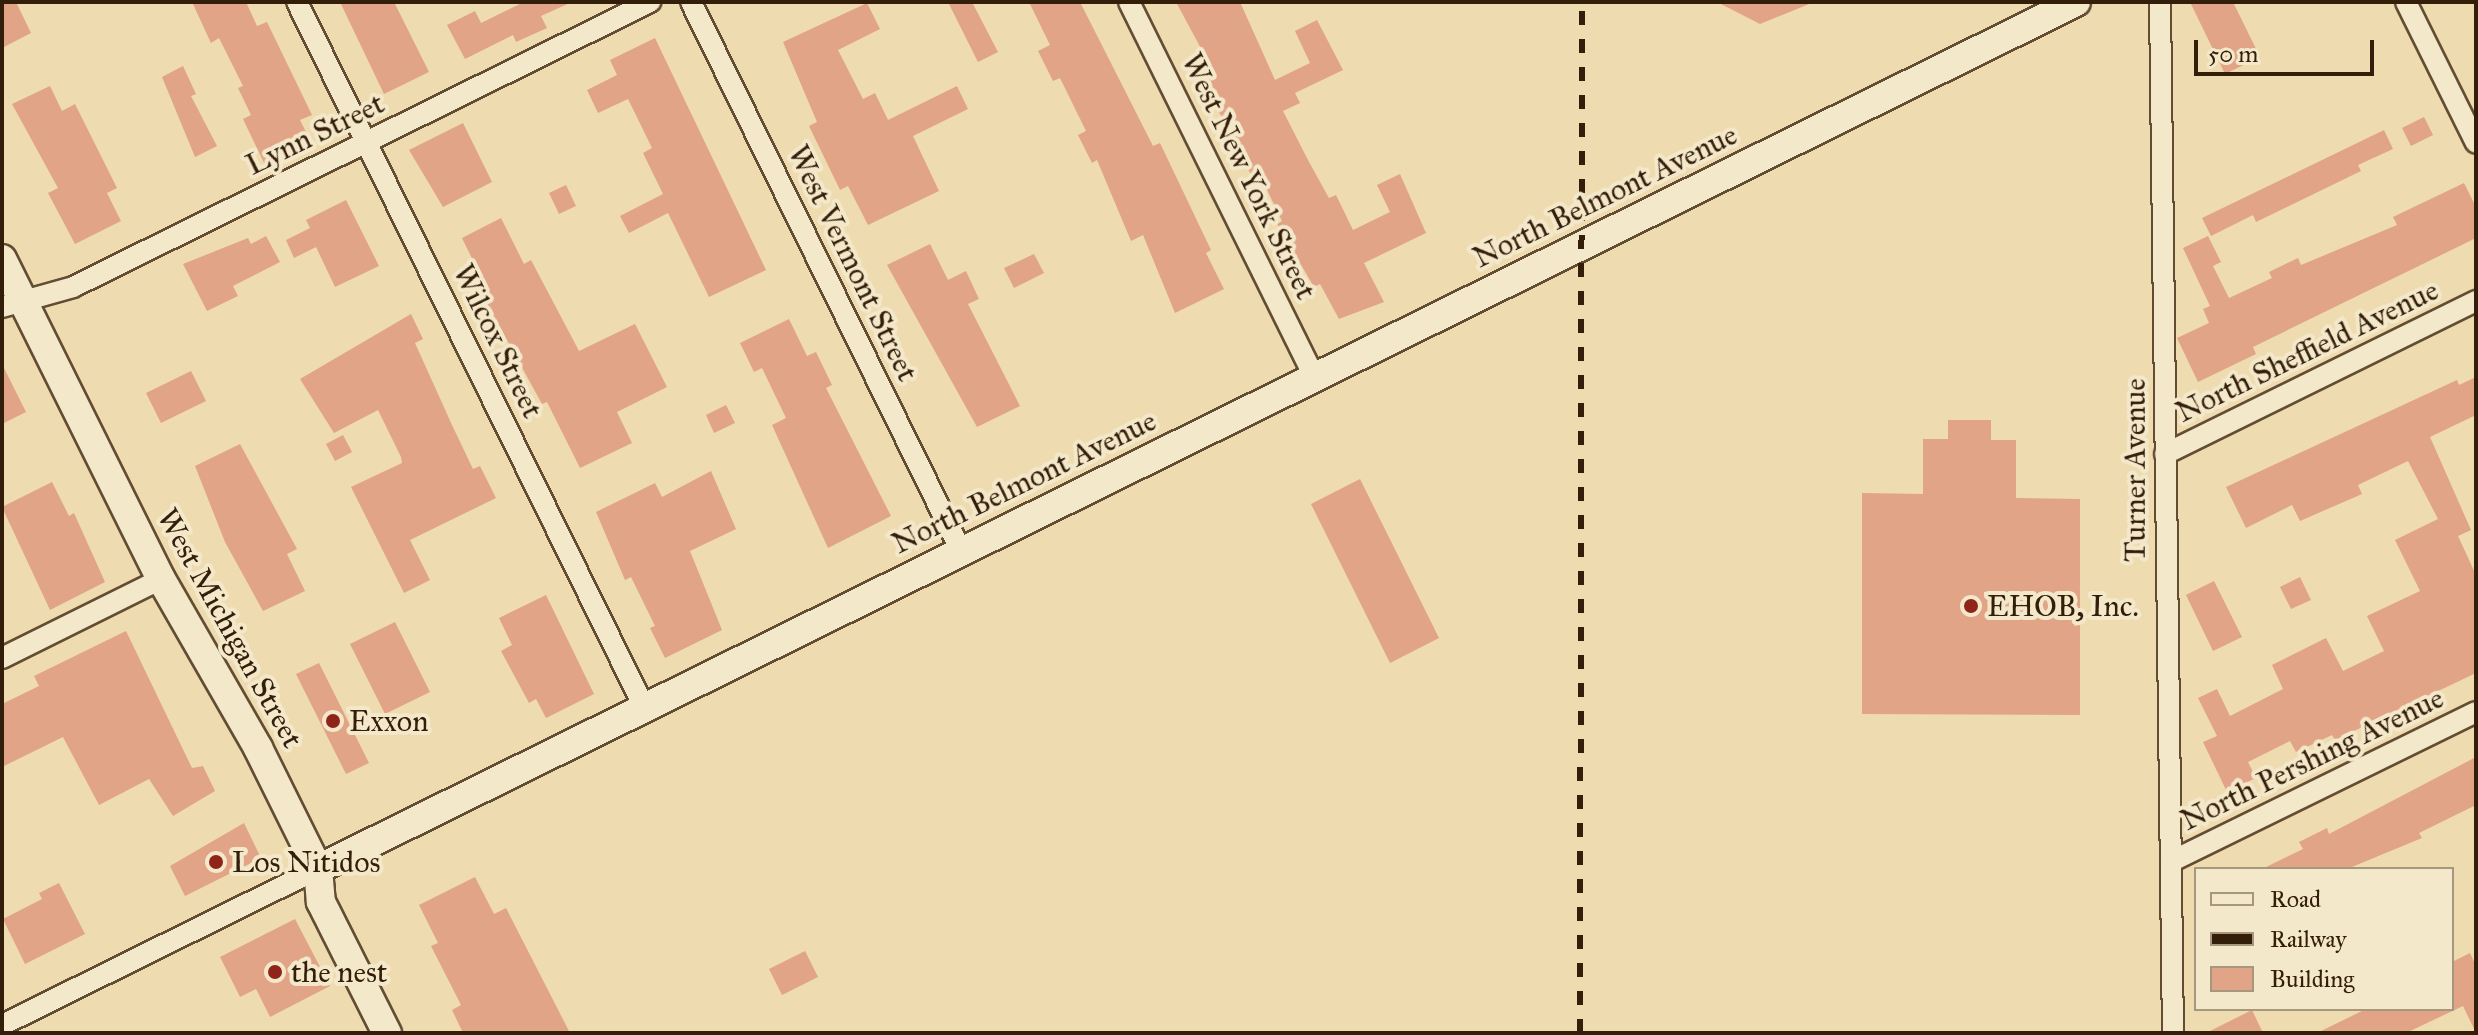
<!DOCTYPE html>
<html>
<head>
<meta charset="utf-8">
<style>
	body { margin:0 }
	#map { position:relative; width:2478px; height:1035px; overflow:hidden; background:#eedbaf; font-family:"IM FELL Great Primer",serif }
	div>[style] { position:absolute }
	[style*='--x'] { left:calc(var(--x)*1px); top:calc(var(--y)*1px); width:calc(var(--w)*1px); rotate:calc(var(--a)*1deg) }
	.building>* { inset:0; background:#e1a487 }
	.roads { filter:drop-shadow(2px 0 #624d33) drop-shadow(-2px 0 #624d33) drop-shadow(0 2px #624d33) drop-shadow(0 -2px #624d33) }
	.street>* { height:20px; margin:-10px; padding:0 10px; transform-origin:10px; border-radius:10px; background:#f4e8cb }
	.secondary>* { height:28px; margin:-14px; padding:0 14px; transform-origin:14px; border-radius:14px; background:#f4e8cb }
	.rail>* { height:6px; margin-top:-3px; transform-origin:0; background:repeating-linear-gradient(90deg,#331e0a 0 14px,transparent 0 28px) }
	.dots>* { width:22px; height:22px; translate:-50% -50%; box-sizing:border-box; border:4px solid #f4e8cb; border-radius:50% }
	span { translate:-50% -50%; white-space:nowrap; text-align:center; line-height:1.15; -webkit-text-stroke:8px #f4e8cb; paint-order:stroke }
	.street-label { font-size:30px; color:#331e0a }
	.poi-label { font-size:30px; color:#331e0a }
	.left { translate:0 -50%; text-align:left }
	.frame { position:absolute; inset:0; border:4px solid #331e0a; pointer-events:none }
	.legend { position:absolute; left:2194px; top:867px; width:260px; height:144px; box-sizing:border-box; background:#f4e8cb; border:2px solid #a7977e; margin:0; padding:10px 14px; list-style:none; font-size:24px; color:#331e0a }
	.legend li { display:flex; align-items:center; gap:16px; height:40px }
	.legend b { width:40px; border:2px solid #a7977e }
	.scale { position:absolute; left:2194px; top:40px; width:180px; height:36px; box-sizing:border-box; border:4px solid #331e0a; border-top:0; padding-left:10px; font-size:24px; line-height:28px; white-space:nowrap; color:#331e0a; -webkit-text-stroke:6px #f4e8cb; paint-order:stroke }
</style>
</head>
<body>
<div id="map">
	<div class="building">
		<div style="clip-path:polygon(2px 2px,16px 2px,31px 33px,2px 48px)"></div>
		<div style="clip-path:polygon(192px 2px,246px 2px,257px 26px,267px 22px,312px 115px,300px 120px,311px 142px,265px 165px,243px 119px,251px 115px,238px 88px,243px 86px,219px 38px,211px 43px)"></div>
		<div style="clip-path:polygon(340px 2px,394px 2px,429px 72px,384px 94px)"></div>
		<div style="clip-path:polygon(524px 2px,572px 2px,541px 16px,547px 28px,516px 42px,513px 35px,465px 59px,447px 25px,475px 11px,481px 23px)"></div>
		<div style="clip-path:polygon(948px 2px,972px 2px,998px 52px,978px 62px)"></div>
		<div style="clip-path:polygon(1029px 2px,1080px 2px,1153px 146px,1160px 143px,1211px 250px,1206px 253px,1224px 289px,1175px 313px,1143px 235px,1131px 241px,1097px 160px,1092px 163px,1078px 135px,1086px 131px,1060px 78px,1053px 81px,1038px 51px,1050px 45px)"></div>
		<div style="clip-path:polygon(1176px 2px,1240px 2px,1275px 80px,1310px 63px,1295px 31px,1317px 20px,1343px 70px,1295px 93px,1300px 103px,1283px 111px,1309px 162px,1329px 198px,1336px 195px,1353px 230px,1390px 212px,1377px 185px,1400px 174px,1426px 233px,1364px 263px,1384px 302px,1339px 319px,1320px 284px,1314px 287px,1277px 224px,1282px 221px,1258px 171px,1251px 175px,1217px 108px,1201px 72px,1211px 67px)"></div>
		<div style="clip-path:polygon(1717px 2px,1814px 2px,1760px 24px)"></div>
		<div style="clip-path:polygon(2190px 2px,2233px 2px,2260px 57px,2225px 74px)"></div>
		<div style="clip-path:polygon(867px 3px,880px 29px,838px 50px,863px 99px,875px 93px,888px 120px,957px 86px,968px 109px,913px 136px,939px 191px,868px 225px,848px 186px,840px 190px,809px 126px,817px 122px,783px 42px)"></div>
		<div style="clip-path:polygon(655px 38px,766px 270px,709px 297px,668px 213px,629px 233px,620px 216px,663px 194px,643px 153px,652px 148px,628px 99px,598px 113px,587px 90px,617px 75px,610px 60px)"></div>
		<div style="clip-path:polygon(183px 66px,196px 94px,191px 96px,217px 146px,195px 157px,162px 77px)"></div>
		<div style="clip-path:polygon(50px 86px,62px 111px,75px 104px,117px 188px,107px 193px,121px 221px,75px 244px,48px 193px,58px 188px,12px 104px)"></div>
		<div style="clip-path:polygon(2424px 117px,2433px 135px,2411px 146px,2402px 128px)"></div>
		<div style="clip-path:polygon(463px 123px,492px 182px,443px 207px,409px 150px)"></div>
		<div style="clip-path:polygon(2384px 130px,2393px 149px,2358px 165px,2361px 171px,2256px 222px,2253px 215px,2211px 236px,2202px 218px)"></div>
		<div style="clip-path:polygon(2464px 183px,2476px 207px,2476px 238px,2253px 347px,2256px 354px,2198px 382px,2177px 338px,2209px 323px,2203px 309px,2210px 306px,2183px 248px,2208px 236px,2221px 262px,2213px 266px,2229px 298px,2272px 278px,2269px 272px,2298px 258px,2301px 265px,2397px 225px,2393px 217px)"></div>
		<div style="clip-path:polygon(566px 185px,576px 206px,559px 214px,549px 193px)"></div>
		<div style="clip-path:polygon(346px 200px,379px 266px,335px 287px,316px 247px,294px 258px,286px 240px,310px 228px,306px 220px)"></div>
		<div style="clip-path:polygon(501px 218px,524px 264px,531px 260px,579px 351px,635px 324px,667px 387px,617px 412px,632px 443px,580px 468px,547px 402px,542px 404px,490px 309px,478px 286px,484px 283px,462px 238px)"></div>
		<div style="clip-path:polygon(266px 236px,280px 262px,233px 286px,238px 296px,207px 311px,183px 264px,248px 238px,251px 244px)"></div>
		<div style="clip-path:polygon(930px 244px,948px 280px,966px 271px,979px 299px,968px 304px,1020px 406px,977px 427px,887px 265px)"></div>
		<div style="clip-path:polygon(1034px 254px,1044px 273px,1014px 288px,1004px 268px)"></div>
		<div style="clip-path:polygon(411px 314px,423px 339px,415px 343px,452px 425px,473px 469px,480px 466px,496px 498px,410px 540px,430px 580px,404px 593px,351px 487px,402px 463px,401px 457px,378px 410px,334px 433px,300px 379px)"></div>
		<div style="clip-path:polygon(789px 319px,807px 356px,816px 352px,832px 385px,826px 388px,891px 516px,828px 548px,772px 425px,786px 418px,762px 368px,754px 372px,740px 343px)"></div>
		<div style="clip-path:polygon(2px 364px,26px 412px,2px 424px)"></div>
		<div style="clip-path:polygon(191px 371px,206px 401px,161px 423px,146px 393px)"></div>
		<div style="clip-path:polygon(2476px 377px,2476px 415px,2430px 437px,2471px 530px,2458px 536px,2476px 575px,2476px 673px,2335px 740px,2332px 735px,2296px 752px,2290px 741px,2248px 762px,2256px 778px,2227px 792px,2203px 742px,2217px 736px,2198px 698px,2217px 689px,2230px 716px,2283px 689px,2272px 665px,2326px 638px,2343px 671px,2384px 651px,2367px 616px,2420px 591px,2395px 540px,2438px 519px,2408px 461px,2358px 485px,2362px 494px,2300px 521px,2292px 505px,2246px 528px,2226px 487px,2457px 380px,2459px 385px)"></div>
		<div style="clip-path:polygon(726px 405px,735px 423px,714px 433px,706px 415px)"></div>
		<div style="clip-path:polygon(1948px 420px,1991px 420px,1991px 440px,2016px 440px,2016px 498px,2080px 499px,2080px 715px,1862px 714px,1862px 493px,1923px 494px,1923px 439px,1948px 439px)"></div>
		<div style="clip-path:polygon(343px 435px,352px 452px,335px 461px,326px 444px)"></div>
		<div style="clip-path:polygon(240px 444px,297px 549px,287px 554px,305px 591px,263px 611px,225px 542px,195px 466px)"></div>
		<div style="clip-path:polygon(711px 471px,736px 529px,690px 551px,722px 630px,665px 658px,650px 628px,655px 626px,631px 577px,625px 580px,596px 512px,655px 483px,662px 497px)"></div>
		<div style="clip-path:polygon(1360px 479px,1439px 638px,1390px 663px,1311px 504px)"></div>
		<div style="clip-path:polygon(52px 482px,69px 516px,74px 513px,105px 582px,50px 610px,2px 507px)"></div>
		<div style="clip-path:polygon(2300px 577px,2311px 600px,2291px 609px,2280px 587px)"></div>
		<div style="clip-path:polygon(2214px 581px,2242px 637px,2213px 651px,2186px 595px)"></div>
		<div style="clip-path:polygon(546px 595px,594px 694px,546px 718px,536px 699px,529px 703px,501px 651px,512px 645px,499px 618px)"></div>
		<div style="clip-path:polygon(395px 622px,430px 692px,385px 714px,350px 644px)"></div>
		<div style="clip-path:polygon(126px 631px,192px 768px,203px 766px,215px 791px,173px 816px,149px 779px,99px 805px,63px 737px,2px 767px,2px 704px,39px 686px,34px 676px)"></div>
		<div style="clip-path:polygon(319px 663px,369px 763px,346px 774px,296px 674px)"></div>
		<div style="clip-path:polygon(2476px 757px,2476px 805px,2419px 833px,2422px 838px,2347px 869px,2262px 869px,2303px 849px,2299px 842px,2327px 828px,2329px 834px)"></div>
		<div style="clip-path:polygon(244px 823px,261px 858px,185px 896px,170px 866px)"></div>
		<div style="clip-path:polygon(475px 877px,494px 914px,506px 908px,570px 1033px,463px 1033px,452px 1010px,461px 1005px,431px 946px,438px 943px,419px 905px)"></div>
		<div style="clip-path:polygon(59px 883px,85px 934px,25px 964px,3px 919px,42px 899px,39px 893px)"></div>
		<div style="clip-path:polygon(295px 919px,330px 986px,270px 1017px,256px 989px,240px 997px,220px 957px)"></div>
		<div style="clip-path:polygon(805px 951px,818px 977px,782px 995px,769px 969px)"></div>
		<div style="clip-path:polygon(2470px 953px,2476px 966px,2476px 1033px,2463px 1006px,2406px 1033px,2317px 1033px,2366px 1009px,2452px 1009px,2452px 962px)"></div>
		<div style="clip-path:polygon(2252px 1010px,2263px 1033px,2206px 1033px)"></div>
	</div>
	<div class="roads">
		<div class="street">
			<div style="--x:297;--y:2;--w:786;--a:63.79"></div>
			<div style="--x:691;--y:2;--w:612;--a:63.81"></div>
			<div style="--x:1129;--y:2;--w:418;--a:63.7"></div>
			<div style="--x:2160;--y:2;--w:1031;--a:89.28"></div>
			<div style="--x:2406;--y:2;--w:157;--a:63.6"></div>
			<div style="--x:2;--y:307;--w:74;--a:-15.7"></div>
			<div style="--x:73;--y:287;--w:644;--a:-26.29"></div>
			<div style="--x:2165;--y:454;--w:347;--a:-26.2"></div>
			<div style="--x:2;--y:658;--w:178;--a:-26.4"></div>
			<div style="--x:2174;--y:860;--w:336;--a:-26.1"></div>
			<div style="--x:2;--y:1025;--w:352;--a:-26.3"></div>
		</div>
		<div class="secondary">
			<div style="--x:2;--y:259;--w:357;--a:63.6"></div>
			<div style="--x:161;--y:579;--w:195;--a:60.1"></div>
			<div style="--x:258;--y:748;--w:135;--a:63.6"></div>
			<div style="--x:318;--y:869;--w:33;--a:85"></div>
			<div style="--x:321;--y:902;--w:147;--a:63.3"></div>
			<div style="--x:318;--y:869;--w:1960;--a:-26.25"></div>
		</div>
	</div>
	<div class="rail">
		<div style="--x:1580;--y:1033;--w:1031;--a:-89.89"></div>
	</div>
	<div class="dots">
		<div style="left:1971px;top:606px;background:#8f2418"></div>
		<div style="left:333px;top:721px;background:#8f2418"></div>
		<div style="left:216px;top:862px;background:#8f2418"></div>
		<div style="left:275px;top:972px;background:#8f2418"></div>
	</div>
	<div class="street-label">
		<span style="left:315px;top:134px;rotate:-26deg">Lynn Street</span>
		<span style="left:1249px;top:176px;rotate:64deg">West New York Street</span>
		<span style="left:1605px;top:196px;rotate:-26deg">North Belmont Avenue</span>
		<span style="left:853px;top:263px;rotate:64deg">West Vermont Street</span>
		<span style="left:498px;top:341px;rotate:64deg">Wilcox Street</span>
		<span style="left:2307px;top:351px;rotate:-26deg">North Sheffield Avenue</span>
		<span style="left:2135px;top:470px;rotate:-90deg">Turner Avenue</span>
		<span style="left:1024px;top:482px;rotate:-26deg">North Belmont Avenue</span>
		<span style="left:230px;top:628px;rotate:61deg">West Michigan Street</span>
		<span style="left:2312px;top:759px;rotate:-26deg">North Pershing Avenue</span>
	</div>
	<div class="poi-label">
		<span class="left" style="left:1987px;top:606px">EHOB, Inc.</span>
		<span class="left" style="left:349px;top:721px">Exxon</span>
		<span class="left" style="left:232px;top:862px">Los Nitidos</span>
		<span class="left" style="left:291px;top:972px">the nest</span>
	</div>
	<div class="frame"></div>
	<ul class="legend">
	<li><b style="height:10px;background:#f4e8cb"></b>Road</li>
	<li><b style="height:10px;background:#331e0a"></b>Railway</li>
	<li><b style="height:22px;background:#e1a487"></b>Building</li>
	</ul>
	<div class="scale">50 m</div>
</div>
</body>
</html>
